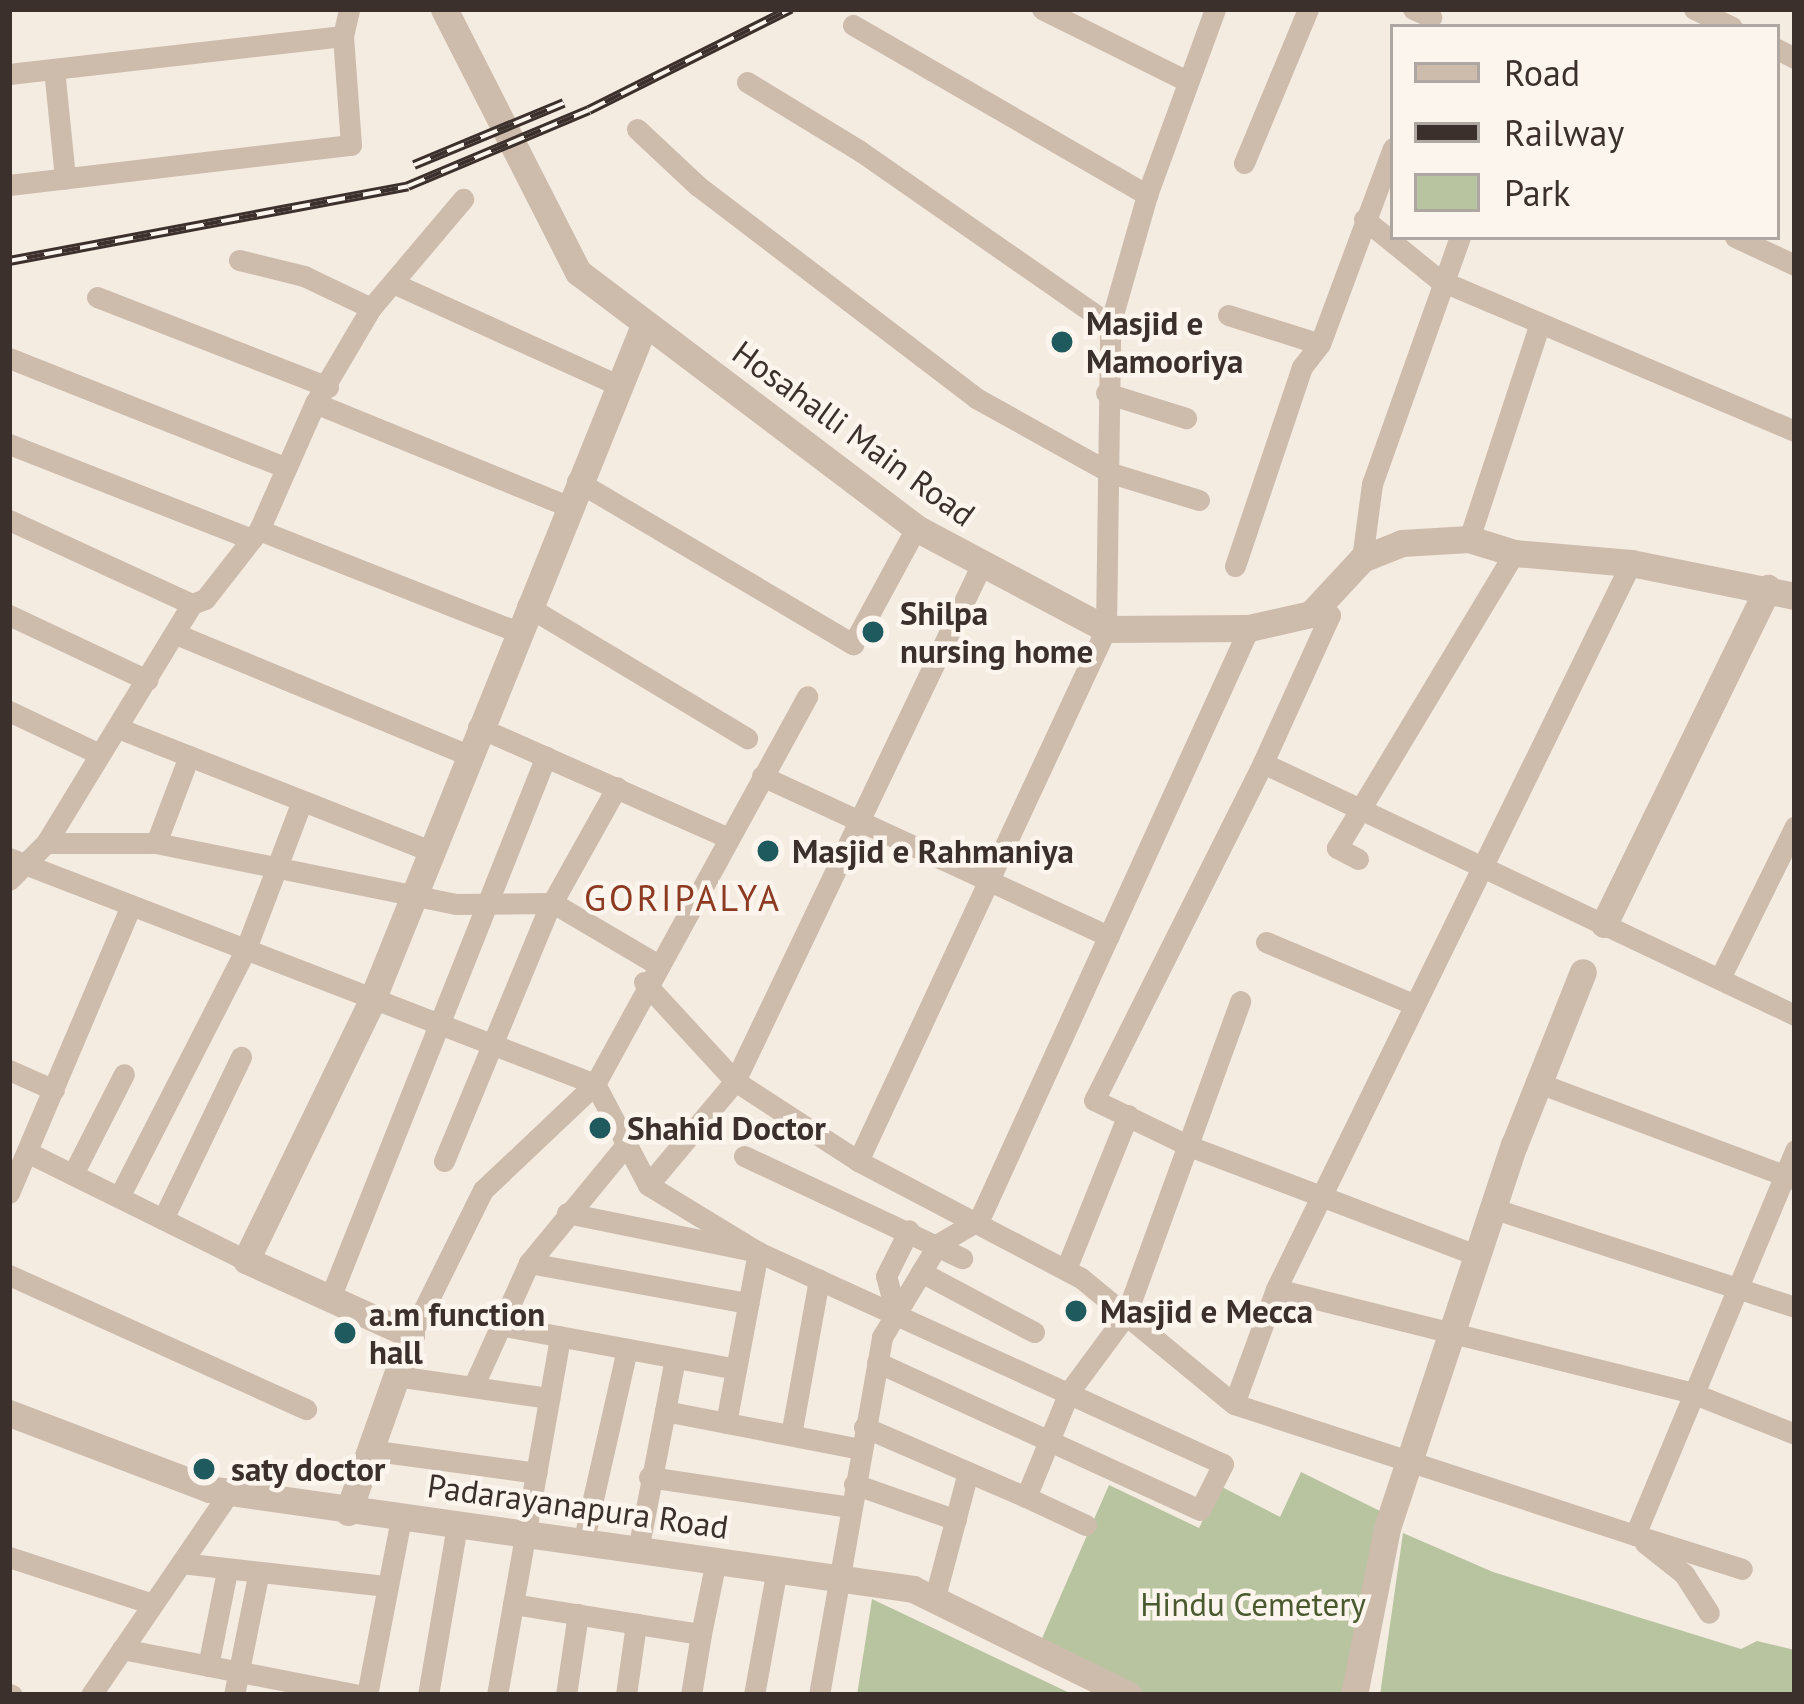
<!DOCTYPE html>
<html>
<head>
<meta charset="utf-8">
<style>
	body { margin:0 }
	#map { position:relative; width:1804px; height:1704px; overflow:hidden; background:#f4ebe1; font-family:"PT Sans",sans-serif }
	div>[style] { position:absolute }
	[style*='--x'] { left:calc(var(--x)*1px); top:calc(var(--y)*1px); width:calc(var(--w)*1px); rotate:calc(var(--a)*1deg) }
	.green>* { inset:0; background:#b8c4a0 }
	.minor>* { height:21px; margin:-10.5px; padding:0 10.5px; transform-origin:10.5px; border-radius:10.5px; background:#cdbbac }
	.tertiary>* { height:27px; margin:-13.5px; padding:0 13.5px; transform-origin:13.5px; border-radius:13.5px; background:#cdbbac }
	.rail>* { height:10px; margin-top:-5px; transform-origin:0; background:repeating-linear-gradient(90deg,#fbf5ee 0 18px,#3b302b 0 36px); box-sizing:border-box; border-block:3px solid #3b302b }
	.dots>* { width:33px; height:33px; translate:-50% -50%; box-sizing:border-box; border:6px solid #fbf5ee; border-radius:50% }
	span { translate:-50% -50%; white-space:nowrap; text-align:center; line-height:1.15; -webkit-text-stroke:9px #fbf5ee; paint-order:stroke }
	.poi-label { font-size:33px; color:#3b302b; font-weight:700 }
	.left { translate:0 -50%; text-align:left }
	.street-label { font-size:33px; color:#3b302b }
	.park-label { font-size:33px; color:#4a5a2e }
	.neighbourhood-label { font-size:36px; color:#8c3b22; letter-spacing:3px }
	.frame { position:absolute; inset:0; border:12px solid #3b302b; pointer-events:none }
	.legend { position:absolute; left:1390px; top:24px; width:390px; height:216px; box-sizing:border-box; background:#fbf5ee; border:3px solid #aea6a0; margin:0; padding:15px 21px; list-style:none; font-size:36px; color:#3b302b }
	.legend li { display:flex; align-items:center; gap:24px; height:60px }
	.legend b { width:60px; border:3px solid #aea6a0 }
</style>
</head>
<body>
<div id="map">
	<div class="green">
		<div style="clip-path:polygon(1301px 1472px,1386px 1514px,1347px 1695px,1147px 1695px,1040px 1643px,1109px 1485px,1199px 1528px,1220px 1486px,1280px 1517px)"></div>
		<div style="clip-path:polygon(1403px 1533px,1493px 1572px,1741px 1649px,1757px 1641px,1795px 1650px,1795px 1695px,1380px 1695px)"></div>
		<div style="clip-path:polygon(872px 1599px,1074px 1695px,857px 1695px)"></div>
	</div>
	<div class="minor">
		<div style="--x:1042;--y:9;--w:162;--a:26.4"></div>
		<div style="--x:1413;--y:9;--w:20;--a:24"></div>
		<div style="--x:1694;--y:9;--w:42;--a:25.3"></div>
		<div style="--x:853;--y:25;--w:340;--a:30"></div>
		<div style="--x:1777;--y:49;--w:20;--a:27"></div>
		<div style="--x:54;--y:69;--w:110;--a:84.2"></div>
		<div style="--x:9;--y:74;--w:336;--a:-6.5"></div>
		<div style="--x:747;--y:82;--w:132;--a:31.4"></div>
		<div style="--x:860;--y:151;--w:305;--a:34.8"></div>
		<div style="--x:637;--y:129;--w:83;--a:43.1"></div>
		<div style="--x:698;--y:186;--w:350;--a:37.3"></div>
		<div style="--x:976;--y:398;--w:154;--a:29.1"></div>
		<div style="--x:1111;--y:473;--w:92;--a:17.1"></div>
		<div style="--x:1244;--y:163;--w:167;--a:-67.4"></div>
		<div style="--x:9;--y:185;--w:344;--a:-6.7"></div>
		<div style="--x:351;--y:145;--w:109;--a:-94.2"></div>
		<div style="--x:343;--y:36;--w:28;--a:-77"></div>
		<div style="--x:1364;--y:219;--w:97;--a:39.1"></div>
		<div style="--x:1439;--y:280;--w:387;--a:23"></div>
		<div style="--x:1735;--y:237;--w:66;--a:25"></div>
		<div style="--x:239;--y:260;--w:67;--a:13.8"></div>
		<div style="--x:304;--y:276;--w:74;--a:25.5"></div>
		<div style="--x:393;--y:283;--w:247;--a:24.4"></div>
		<div style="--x:97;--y:297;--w:248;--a:21.3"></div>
		<div style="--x:1228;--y:315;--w:96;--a:17.5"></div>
		<div style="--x:9;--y:358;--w:296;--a:21.6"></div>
		<div style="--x:1106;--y:393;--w:84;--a:17.4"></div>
		<div style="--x:315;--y:403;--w:272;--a:22.2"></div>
		<div style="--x:9;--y:444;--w:261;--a:21.4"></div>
		<div style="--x:577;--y:481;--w:321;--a:30.6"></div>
		<div style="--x:853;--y:644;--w:132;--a:-61.5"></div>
		<div style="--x:9;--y:520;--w:201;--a:24.7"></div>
		<div style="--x:259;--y:530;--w:275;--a:21.5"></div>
		<div style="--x:1469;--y:539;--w:227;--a:-71.8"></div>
		<div style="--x:1362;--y:559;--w:76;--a:-82.4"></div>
		<div style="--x:1372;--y:484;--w:262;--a:-70.4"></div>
		<div style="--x:1631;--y:563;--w:808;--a:116.06"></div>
		<div style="--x:1276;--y:1289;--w:122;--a:110.1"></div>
		<div style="--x:1234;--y:1404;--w:422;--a:18.1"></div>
		<div style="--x:1635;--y:1535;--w:417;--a:-67.4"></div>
		<div style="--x:1235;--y:566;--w:210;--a:-71.4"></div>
		<div style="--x:1302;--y:367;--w:29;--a:-52"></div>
		<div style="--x:1320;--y:344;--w:209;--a:-69.6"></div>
		<div style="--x:527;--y:606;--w:257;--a:31"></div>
		<div style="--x:1311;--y:614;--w:19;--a:3"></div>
		<div style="--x:1330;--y:615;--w:162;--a:114.4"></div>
		<div style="--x:1263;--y:763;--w:589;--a:25.35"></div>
		<div style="--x:9;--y:615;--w:153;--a:25.2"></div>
		<div style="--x:176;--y:634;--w:316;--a:22.5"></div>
		<div style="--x:9;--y:711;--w:100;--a:25.5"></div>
		<div style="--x:478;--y:727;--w:274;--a:23.9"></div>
		<div style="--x:118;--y:728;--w:336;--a:21.5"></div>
		<div style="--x:1263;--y:763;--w:377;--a:116.6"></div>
		<div style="--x:1094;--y:1100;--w:106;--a:25.8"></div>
		<div style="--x:1189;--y:1146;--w:307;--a:20.8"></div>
		<div style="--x:762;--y:776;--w:382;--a:24.8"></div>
		<div style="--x:46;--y:843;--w:110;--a:0"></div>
		<div style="--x:156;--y:843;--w:306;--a:11.5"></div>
		<div style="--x:456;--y:904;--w:97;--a:-0.6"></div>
		<div style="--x:553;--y:903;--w:118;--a:30.5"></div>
		<div style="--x:156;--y:843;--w:93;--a:-69.2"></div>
		<div style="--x:9;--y:858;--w:628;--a:21.09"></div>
		<div style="--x:595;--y:1084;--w:114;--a:62.3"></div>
		<div style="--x:648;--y:1185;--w:129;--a:31.3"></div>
		<div style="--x:758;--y:1252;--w:511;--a:24.51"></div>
		<div style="--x:1223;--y:1464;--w:51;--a:116.6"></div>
		<div style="--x:1200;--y:1510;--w:355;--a:-155.4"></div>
		<div style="--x:1358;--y:859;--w:24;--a:-152"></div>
		<div style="--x:1337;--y:848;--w:344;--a:-59"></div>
		<div style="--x:9;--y:880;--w:52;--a:-45"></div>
		<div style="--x:46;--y:843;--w:280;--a:-58.6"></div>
		<div style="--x:192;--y:604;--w:14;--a:-21"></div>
		<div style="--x:205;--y:599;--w:88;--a:-52"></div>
		<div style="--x:259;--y:530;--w:139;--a:-66.2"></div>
		<div style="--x:315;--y:403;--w:110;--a:-59.5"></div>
		<div style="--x:371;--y:308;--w:143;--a:-49.8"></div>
		<div style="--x:1266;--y:942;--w:160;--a:22.9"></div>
		<div style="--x:1720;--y:978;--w:169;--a:-63.7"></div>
		<div style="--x:644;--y:982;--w:134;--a:47.4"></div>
		<div style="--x:735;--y:1081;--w:147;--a:33"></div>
		<div style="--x:858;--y:1161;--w:252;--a:27.7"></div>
		<div style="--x:1081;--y:1278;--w:198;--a:39.5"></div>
		<div style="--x:9;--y:1070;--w:49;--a:24"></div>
		<div style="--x:1536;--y:1082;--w:276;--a:20.6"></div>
		<div style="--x:27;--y:1152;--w:244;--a:26.3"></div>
		<div style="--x:744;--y:1156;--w:241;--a:25.1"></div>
		<div style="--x:444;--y:1161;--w:269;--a:-67.5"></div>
		<div style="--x:547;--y:912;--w:143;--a:-60.8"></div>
		<div style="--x:858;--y:1161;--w:587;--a:-65.01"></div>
		<div style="--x:1106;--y:629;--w:304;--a:-89.2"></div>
		<div style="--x:1110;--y:325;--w:135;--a:-74.1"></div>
		<div style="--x:1147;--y:195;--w:198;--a:-69.9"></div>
		<div style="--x:73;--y:1174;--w:112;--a:-63"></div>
		<div style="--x:648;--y:1185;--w:136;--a:-50.1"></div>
		<div style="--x:735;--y:1081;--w:571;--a:-64.47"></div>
		<div style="--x:9;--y:1193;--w:312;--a:-67"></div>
		<div style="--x:119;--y:1197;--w:276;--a:-62.9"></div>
		<div style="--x:245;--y:951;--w:160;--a:-69.2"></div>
		<div style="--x:1492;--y:1208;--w:319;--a:18.1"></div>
		<div style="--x:567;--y:1213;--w:195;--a:11.5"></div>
		<div style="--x:758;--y:1252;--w:174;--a:100.6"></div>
		<div style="--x:163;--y:1219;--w:180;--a:-64.3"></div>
		<div style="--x:529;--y:1263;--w:223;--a:10.4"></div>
		<div style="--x:1066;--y:1269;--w:166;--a:-68.1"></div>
		<div style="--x:921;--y:1272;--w:128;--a:28"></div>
		<div style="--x:9;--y:1275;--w:326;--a:24.3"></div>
		<div style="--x:1276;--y:1289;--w:429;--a:14"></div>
		<div style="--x:1692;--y:1393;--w:111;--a:21.7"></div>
		<div style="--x:330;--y:1298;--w:583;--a:-68.27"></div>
		<div style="--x:896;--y:1313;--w:38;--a:-105"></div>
		<div style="--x:886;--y:1276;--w:51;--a:-63.4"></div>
		<div style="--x:499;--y:1325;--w:241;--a:10.5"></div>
		<div style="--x:411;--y:1335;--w:162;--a:-63.6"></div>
		<div style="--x:483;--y:1190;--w:154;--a:-43.4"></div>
		<div style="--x:595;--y:1084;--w:442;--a:-61.3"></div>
		<div style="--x:396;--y:1376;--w:155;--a:8.2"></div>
		<div style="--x:473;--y:1387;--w:136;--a:-65.7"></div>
		<div style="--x:529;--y:1263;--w:153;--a:-50.6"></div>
		<div style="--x:665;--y:1411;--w:54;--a:-79.3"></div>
		<div style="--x:864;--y:1427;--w:176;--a:23.4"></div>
		<div style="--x:1026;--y:1497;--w:113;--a:-67.7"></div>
		<div style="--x:1069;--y:1392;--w:96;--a:-53.5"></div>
		<div style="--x:1126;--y:1315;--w:334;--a:-70"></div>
		<div style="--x:791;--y:1435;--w:158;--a:-79.8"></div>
		<div style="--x:369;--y:1450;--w:169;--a:7.8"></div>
		<div style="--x:649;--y:1477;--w:203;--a:8.5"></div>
		<div style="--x:854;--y:1484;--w:108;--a:19.4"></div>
		<div style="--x:1026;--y:1497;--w:66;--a:25"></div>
		<div style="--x:1635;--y:1535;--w:112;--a:17.6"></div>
		<div style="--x:583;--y:1543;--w:199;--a:-77.2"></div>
		<div style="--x:1645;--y:1543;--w:50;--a:38.5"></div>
		<div style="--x:1684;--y:1574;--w:46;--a:57.3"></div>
		<div style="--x:638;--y:1550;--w:142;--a:-79"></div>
		<div style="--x:665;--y:1411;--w:199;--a:11"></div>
		<div style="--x:9;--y:1557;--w:151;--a:18.1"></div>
		<div style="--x:181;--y:1563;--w:207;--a:6.4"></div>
		<div style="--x:935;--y:1597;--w:129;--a:-75.2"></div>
		<div style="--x:513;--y:1604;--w:190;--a:9.1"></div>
		<div style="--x:701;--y:1634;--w:62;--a:99.3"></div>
		<div style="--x:701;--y:1634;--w:76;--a:-78.5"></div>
		<div style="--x:122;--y:1649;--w:240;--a:11"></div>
		<div style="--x:208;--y:1666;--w:97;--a:-78.7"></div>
		<div style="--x:9;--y:1694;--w:3;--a:18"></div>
		<div style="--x:91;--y:1695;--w:245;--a:-55.7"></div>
		<div style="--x:234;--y:1695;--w:121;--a:-78.6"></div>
		<div style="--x:367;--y:1695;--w:179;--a:-79.1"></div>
		<div style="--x:428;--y:1695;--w:171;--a:-80.3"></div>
		<div style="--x:497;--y:1695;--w:364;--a:-80"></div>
		<div style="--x:566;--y:1695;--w:82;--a:-81.6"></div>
		<div style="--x:626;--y:1695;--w:72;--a:-82"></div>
		<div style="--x:754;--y:1695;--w:129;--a:-79.7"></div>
		<div style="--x:819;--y:1695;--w:364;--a:-80"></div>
		<div style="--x:882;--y:1337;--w:109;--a:-58.9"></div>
		<div style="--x:938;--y:1244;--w:48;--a:-30.3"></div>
		<div style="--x:979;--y:1220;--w:651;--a:-65.48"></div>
	</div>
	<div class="tertiary">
		<div style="--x:444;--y:9;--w:295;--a:63"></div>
		<div style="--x:578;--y:272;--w:424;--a:37.1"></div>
		<div style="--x:916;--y:528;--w:215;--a:28"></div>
		<div style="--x:1106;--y:629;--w:143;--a:-0.4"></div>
		<div style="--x:1249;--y:628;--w:64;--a:-12.7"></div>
		<div style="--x:1311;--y:614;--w:75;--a:-47.2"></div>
		<div style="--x:1362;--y:559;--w:43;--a:-21.8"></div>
		<div style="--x:1402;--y:543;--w:67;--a:-3.4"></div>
		<div style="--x:1469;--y:539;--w:47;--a:17.3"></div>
		<div style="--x:1514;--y:553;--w:117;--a:4.9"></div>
		<div style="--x:1631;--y:563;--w:167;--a:11.4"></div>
		<div style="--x:1604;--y:924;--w:374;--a:-64"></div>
		<div style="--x:9;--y:1413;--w:214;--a:20.8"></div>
		<div style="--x:209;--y:1489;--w:711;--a:8.08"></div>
		<div style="--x:913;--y:1589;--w:240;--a:26.2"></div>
		<div style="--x:348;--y:1512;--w:188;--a:-70.4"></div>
		<div style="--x:411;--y:1335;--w:181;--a:-155.6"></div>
		<div style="--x:246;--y:1260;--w:289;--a:-64.1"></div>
		<div style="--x:372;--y:1000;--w:725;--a:-68.04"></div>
		<div style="--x:1354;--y:1695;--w:170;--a:-78.8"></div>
		<div style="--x:1387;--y:1528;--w:404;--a:-71.7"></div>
		<div style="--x:1514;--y:1145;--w:186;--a:-68.3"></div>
	</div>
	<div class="rail">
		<div style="--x:414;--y:165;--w:162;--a:-22.5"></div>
		<div style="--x:9;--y:261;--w:406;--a:-10.6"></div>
		<div style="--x:408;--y:186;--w:196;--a:-22.8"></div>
		<div style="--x:589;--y:110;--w:226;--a:-26.6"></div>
	</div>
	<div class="dots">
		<div style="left:1062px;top:342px;background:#1f5a5e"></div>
		<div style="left:873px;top:632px;background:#1f5a5e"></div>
		<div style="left:768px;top:851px;background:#1f5a5e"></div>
		<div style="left:600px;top:1128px;background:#1f5a5e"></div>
		<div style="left:1076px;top:1311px;background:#1f5a5e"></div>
		<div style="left:345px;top:1333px;background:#1f5a5e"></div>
		<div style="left:204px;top:1469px;background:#1f5a5e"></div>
	</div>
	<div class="poi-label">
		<span class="left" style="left:1086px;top:342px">Masjid e<br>Mamooriya</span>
		<span class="left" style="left:900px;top:632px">Shilpa<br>nursing home</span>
		<span class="left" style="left:792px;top:851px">Masjid e Rahmaniya</span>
		<span class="left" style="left:627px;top:1128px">Shahid Doctor</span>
		<span class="left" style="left:1100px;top:1311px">Masjid e Mecca</span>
		<span class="left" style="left:369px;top:1333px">a.m function<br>hall</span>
		<span class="left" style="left:231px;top:1469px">saty doctor</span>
	</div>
	<div class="street-label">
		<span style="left:854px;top:433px;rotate:36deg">Hosahalli Main Road</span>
		<span style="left:578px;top:1506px;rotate:8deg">Padarayanapura Road</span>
	</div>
	<div class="park-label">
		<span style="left:1253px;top:1604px">Hindu Cemetery</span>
	</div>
	<div class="neighbourhood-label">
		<span style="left:683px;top:898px">GORIPALYA</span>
	</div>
	<div class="frame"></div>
	<ul class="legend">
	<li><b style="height:15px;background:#cdbbac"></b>Road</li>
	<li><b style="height:15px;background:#3b302b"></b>Railway</li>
	<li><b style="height:33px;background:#b8c4a0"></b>Park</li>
	</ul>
</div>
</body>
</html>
